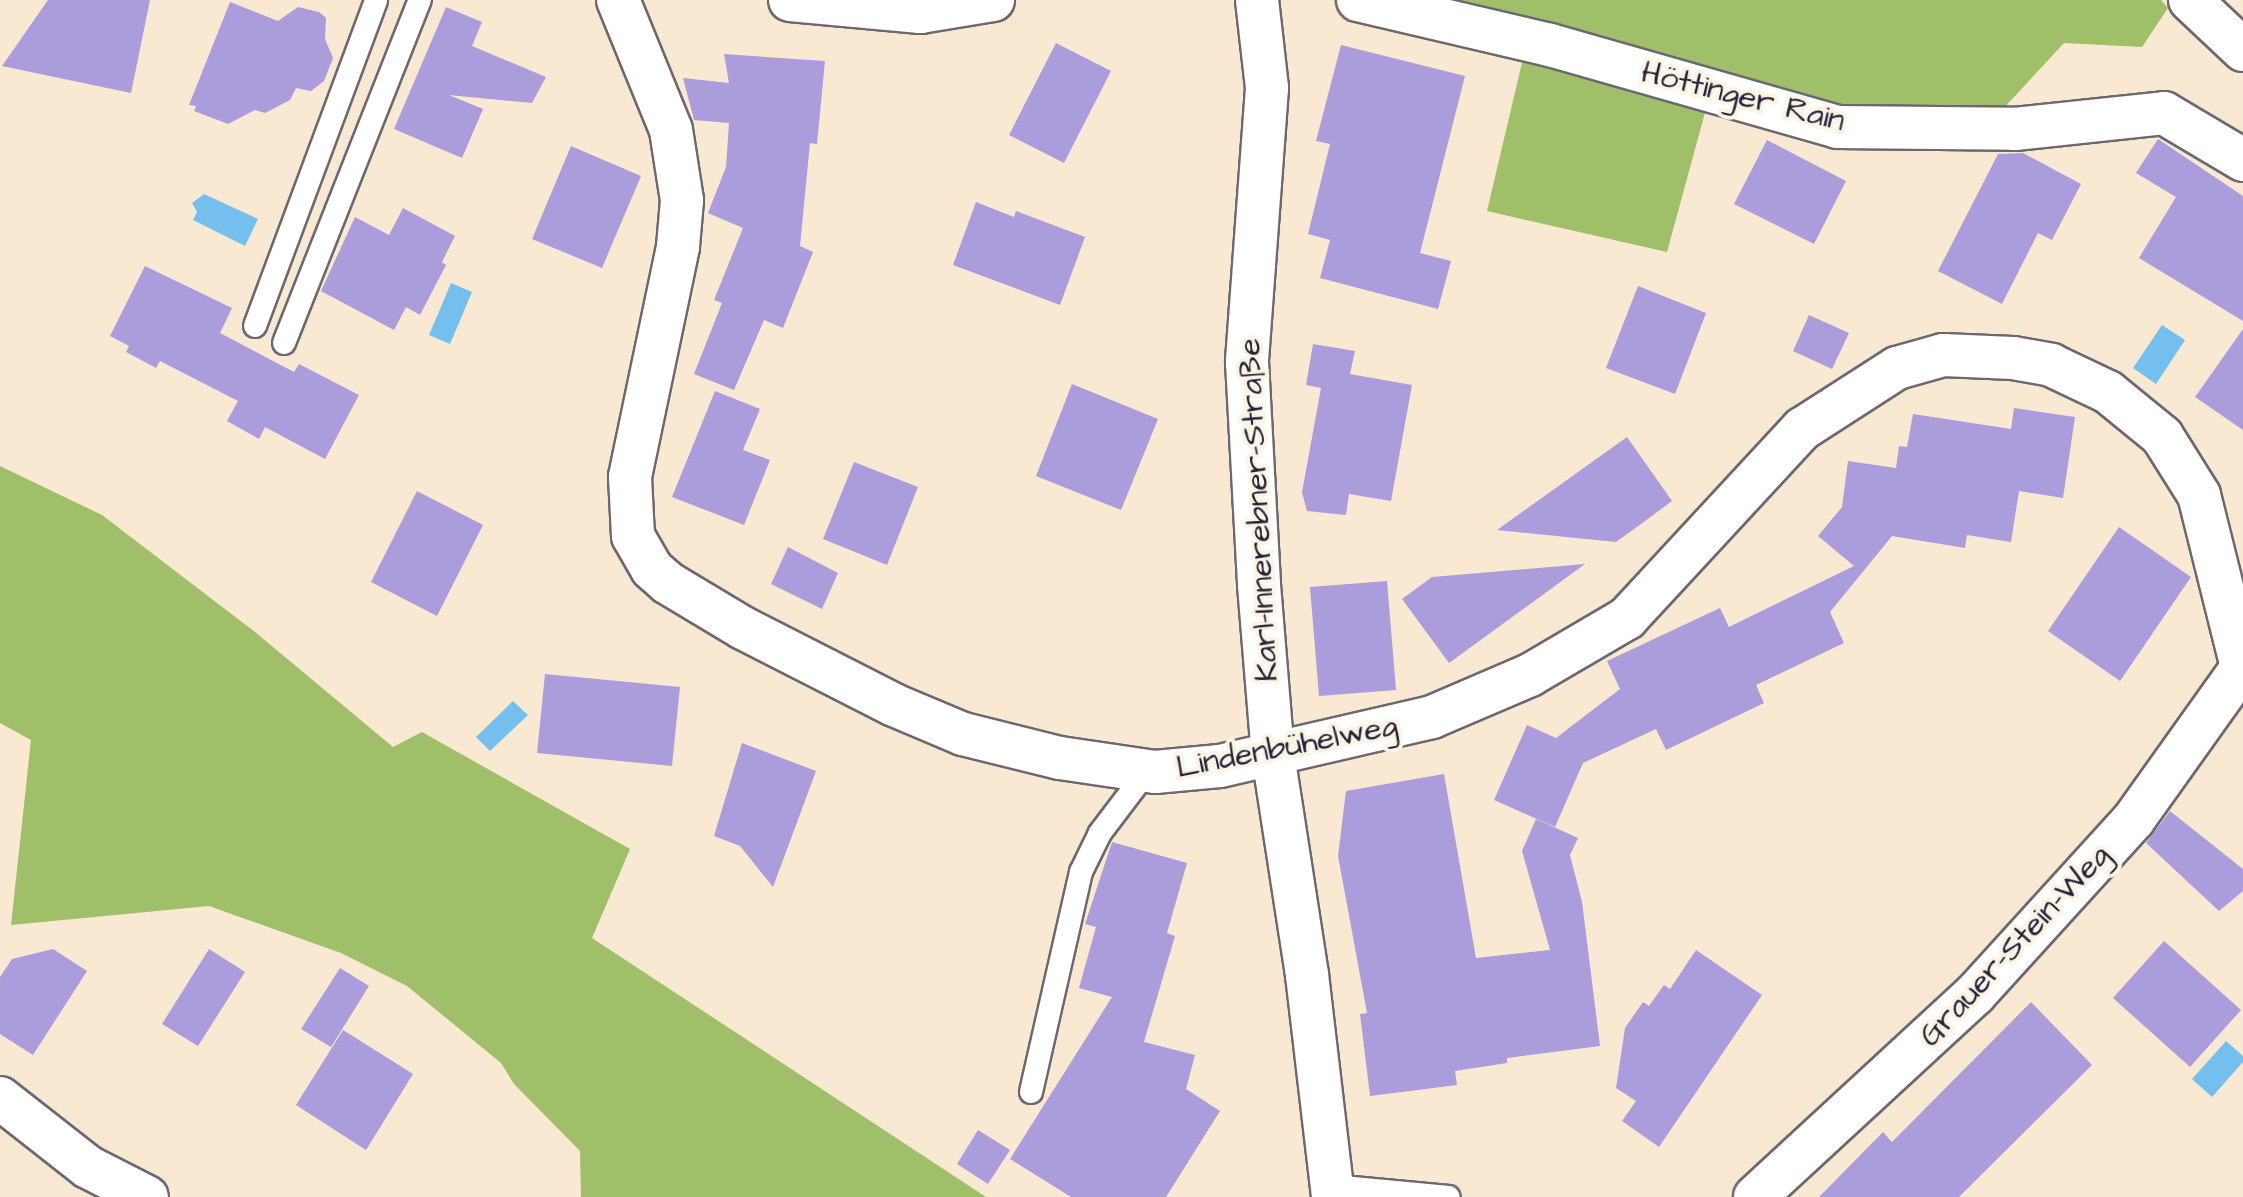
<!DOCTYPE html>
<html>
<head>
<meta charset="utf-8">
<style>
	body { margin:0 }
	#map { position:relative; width:2243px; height:1197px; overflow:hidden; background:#f9e9d3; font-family:"Architects Daughter",sans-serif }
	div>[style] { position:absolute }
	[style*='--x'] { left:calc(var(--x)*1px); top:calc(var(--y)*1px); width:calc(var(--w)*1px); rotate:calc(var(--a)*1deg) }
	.green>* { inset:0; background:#9fbf68 }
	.water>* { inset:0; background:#74bfee }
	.building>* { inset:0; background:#ab9cdb }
	.roads { filter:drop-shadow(2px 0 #6d6870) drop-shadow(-2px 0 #6d6870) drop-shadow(0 2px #6d6870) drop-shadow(0 -2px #6d6870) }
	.lane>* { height:22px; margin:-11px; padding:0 11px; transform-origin:11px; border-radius:11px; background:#fff }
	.street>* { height:42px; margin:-21px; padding:0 21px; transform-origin:21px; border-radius:21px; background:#fff }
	span { translate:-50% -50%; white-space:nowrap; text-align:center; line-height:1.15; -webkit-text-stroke:8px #fcf5e5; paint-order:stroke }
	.street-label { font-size:32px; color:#22223b }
</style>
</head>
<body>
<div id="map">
	<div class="green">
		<div style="clip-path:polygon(1407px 0,2161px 0,2168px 8px,2142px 47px,2064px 43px,2001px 111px,1846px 107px,1715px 76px,1667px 252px,1487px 211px,1529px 33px)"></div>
		<div style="clip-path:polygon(0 466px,102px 515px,255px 632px,393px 747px,422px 732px,630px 849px,592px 938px,986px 1197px,581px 1197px,580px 1151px,514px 1084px,501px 1063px,407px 986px,341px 953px,209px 906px,11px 925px,31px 740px,0 723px)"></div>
	</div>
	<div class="water">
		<div style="clip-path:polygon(204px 194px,258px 219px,245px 246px,193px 220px,197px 212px,192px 203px)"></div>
		<div style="clip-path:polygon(451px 283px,472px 292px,450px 344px,429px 335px)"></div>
		<div style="clip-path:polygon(2162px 325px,2185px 340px,2156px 384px,2133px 368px)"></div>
		<div style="clip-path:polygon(513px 701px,528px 715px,490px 751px,476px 737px)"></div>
		<div style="clip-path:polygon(2226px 1041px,2243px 1056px,2243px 1062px,2212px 1097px,2192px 1079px)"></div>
	</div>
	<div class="building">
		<div style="clip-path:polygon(48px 0,150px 0,131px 93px,2px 66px)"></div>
		<div style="clip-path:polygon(230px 2px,278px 21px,298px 7px,319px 12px,326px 18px,325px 39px,333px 58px,324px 81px,311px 91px,296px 88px,290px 100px,265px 113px,255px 110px,228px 124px,194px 111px,196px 106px,189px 105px)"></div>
		<div style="clip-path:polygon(446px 7px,482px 22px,472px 46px,546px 77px,532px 103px,449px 95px,483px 109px,462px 158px,394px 129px)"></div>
		<div style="clip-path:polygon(1056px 43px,1111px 71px,1064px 163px,1009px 135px)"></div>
		<div style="clip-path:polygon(1341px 45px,1465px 76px,1420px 253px,1451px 261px,1438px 309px,1320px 278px,1330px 240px,1308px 234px,1330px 144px,1316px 141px)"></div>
		<div style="clip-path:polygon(724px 54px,825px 61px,817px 144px,810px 143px,800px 246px,813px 252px,783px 328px,764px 320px,734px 390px,694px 374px,722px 303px,714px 300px,743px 228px,708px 213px,726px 167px,729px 123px,694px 120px,683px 78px,729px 83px)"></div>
		<div style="clip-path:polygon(2158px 139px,2243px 196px,2243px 321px,2139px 258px,2176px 197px,2136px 173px)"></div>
		<div style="clip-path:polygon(1767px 140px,1846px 181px,1814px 244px,1734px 204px)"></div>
		<div style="clip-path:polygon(571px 146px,641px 176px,602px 268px,532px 239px)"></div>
		<div style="clip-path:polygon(2023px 153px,2081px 184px,2052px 240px,2038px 233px,2002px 304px,1938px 271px,1998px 154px)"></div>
		<div style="clip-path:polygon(976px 202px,1014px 217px,1016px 211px,1085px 237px,1060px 305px,953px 265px)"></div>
		<div style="clip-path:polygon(403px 208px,455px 236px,442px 262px,446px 265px,420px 315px,406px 307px,394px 330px,321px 291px,355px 217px,389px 235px)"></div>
		<div style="clip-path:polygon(145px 266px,232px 308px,220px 333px,294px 372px,299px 364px,359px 395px,325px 459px,265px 427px,259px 439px,227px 421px,238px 401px,160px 361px,156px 368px,126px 352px,129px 346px,110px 336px)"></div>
		<div style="clip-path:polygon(1638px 286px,1706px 313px,1675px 394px,1606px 368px)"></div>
		<div style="clip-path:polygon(1809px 315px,1849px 333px,1832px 369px,1793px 351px)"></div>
		<div style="clip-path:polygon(2243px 329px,2243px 430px,2195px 397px)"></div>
		<div style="clip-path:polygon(1313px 344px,1355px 351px,1350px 374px,1412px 385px,1391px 501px,1349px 494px,1346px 515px,1307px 511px,1302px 492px,1321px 388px,1306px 385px)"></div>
		<div style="clip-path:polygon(1072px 384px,1158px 419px,1121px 510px,1036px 476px)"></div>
		<div style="clip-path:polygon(715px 391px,760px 409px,743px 450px,770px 460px,744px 525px,672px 497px)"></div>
		<div style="clip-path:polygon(2014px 408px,2075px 417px,2063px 498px,2019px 491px,2011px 542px,1967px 535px,1965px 548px,1892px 536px,1830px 612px,1844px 643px,1756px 685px,1764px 703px,1666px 750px,1656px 729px,1583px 763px,1555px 827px,1494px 800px,1527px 725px,1556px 738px,1620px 689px,1607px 661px,1720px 608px,1729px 627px,1854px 566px,1818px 536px,1842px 507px,1848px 461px,1896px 468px,1899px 446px,1907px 447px,1913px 414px,2011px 429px)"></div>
		<div style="clip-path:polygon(1627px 437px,1672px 501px,1641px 524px,1616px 542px,1497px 530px)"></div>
		<div style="clip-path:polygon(854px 462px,918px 487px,887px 565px,823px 539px)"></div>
		<div style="clip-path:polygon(417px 491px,483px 525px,437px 616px,371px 582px)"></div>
		<div style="clip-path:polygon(2119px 527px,2191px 577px,2120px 681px,2048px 631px)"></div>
		<div style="clip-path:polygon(788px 547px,838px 573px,822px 609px,771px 584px)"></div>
		<div style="clip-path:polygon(1585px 564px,1449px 663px,1402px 599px,1432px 577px)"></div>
		<div style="clip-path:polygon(1387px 581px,1396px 690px,1319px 696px,1310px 587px)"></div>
		<div style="clip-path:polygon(545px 674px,680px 687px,672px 766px,537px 753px)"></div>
		<div style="clip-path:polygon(742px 743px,816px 771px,773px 887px,740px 846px,714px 836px)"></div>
		<div style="clip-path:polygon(1444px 774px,1476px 958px,1550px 950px,1522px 851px,1536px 819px,1578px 838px,1570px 855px,1582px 902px,1600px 1046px,1507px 1058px,1507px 1063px,1455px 1071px,1457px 1085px,1370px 1096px,1360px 1014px,1367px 1013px,1338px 856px,1346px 791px)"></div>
		<div style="clip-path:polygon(2170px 811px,2243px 869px,2243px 891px,2219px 911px,2146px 843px)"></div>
		<div style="clip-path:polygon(1112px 842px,1187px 863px,1167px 933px,1175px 936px,1144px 1042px,1195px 1055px,1186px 1089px,1220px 1111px,1166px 1197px,1071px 1197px,1010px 1159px,1112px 997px,1079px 988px,1096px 927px,1085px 924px)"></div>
		<div style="clip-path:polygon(2164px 941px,2241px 1010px,2190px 1067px,2113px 998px)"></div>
		<div style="clip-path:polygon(53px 949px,87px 971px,33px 1055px,0 1034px,0 977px,12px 959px)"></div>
		<div style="clip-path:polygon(209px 949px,245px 972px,198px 1046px,162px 1024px)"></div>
		<div style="clip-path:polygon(1696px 950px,1762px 995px,1659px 1147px,1622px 1121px,1636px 1101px,1616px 1088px,1625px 1028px,1643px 1002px,1649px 1006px,1664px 985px,1670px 989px)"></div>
		<div style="clip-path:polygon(340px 968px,369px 986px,331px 1047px,301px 1029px)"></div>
		<div style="clip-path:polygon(2031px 1002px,2092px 1065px,1959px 1197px,1819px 1197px,1883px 1132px,1892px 1142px)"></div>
		<div style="clip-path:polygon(343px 1030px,413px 1074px,366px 1150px,296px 1105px)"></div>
		<div style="clip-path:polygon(978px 1130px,1010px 1150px,988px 1184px,957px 1164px)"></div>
	</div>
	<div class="roads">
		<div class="lane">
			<div style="--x:255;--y:326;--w:348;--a:-69.6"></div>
			<div style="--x:284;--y:343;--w:369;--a:-68.4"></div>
			<div style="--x:1031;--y:1092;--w:226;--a:-77.2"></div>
			<div style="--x:1081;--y:872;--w:43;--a:-64"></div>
			<div style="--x:1100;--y:833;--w:78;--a:-52.8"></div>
			<div style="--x:1332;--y:1186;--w:117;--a:5.4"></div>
		</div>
		<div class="street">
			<div style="--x:618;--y:0;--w:140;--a:67.8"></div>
			<div style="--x:671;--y:130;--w:71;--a:81.1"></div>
			<div style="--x:682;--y:200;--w:47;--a:94.9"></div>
			<div style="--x:678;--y:247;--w:235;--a:101.8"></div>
			<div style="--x:630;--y:477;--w:59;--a:87.1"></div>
			<div style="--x:633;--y:536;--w:38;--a:60"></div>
			<div style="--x:652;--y:569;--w:21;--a:41"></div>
			<div style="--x:668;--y:583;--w:87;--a:31"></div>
			<div style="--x:743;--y:628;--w:169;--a:27"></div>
			<div style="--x:894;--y:705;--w:75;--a:22.8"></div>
			<div style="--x:963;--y:734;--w:100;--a:13.9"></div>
			<div style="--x:1060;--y:758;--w:96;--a:8.4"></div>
			<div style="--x:1155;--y:772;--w:65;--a:-5.3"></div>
			<div style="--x:1220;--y:766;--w:218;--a:-13"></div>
			<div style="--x:1432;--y:717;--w:107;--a:-23.2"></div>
			<div style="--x:1530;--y:675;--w:113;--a:-30.4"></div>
			<div style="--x:1627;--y:618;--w:258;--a:-47.2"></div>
			<div style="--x:1802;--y:429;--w:113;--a:-32.7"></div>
			<div style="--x:1897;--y:368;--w:48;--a:-15.8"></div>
			<div style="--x:1943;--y:355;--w:70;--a:2.5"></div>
			<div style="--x:2013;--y:358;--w:39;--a:10"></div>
			<div style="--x:2051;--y:365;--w:63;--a:25.3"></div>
			<div style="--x:2108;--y:392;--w:70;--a:39.2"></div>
			<div style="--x:2162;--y:436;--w:70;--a:57.9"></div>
			<div style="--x:2199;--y:495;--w:178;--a:76"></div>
			<div style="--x:790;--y:0;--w:131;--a:5.3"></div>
			<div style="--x:920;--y:12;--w:74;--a:-9.3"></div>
			<div style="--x:1257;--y:0;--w:89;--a:83.5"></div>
			<div style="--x:1267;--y:88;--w:275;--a:94.2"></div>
			<div style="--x:1247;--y:362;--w:223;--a:86.9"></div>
			<div style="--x:1259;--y:585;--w:171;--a:85.3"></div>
			<div style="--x:1273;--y:755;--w:223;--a:81.2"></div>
			<div style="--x:1307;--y:975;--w:224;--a:83.3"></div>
			<div style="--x:1358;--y:0;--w:197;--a:13.2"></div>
			<div style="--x:1550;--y:45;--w:298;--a:15.9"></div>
			<div style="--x:1837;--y:127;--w:178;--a:0.6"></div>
			<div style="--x:2015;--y:129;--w:150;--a:-6.1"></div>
			<div style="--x:2164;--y:113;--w:92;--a:30.7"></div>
			<div style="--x:2190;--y:0;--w:73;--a:43.3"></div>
			<div style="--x:0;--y:1098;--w:112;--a:38.1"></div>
			<div style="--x:88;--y:1167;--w:66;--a:27"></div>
			<div style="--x:1755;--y:1197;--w:299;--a:-42.7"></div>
			<div style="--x:1975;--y:994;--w:236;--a:-47.7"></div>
			<div style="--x:2134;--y:819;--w:188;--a:-54.5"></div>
		</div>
	</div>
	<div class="street-label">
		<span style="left:1743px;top:97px;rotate:14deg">Höttinger Rain</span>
		<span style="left:1259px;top:510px;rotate:-93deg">Karl-Innerebner-Straße</span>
		<span style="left:1287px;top:747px;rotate:-11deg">Lindenbühelweg</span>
		<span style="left:2015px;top:946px;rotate:-47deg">Grauer-Stein-Weg</span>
	</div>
</div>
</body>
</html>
